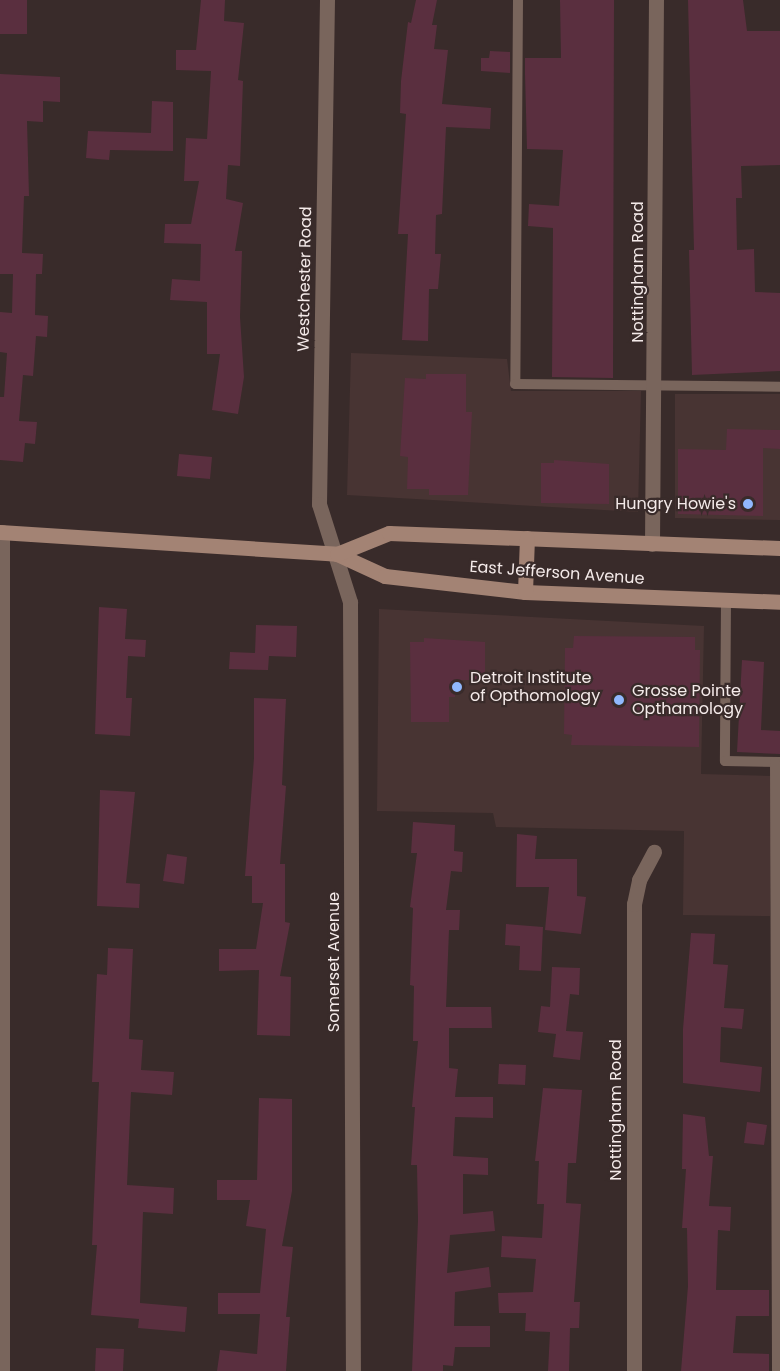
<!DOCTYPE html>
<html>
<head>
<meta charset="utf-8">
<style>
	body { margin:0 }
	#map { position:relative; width:780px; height:1371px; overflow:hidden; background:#392b2a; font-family:Poppins,sans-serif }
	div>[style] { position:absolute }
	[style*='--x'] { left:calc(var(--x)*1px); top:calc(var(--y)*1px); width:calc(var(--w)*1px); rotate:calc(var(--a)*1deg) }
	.built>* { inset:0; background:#483433 }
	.building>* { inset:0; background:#5a2f3f }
	.service>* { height:10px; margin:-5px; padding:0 5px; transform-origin:5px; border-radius:5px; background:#79655c }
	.minor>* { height:15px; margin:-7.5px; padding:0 7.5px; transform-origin:7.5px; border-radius:7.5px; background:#79655c }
	.secondary>* { height:15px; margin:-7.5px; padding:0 7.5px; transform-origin:7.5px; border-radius:7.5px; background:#a38374 }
	.dots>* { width:16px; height:16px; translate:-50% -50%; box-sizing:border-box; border:3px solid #392b2a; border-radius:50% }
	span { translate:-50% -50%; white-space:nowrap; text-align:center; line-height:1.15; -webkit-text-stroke:4.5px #392b2a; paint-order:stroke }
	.street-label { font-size:16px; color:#f4eae9 }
	.poi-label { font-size:16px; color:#f4eae9 }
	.right { translate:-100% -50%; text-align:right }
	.left { translate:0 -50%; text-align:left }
</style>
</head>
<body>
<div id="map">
	<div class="built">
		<div style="clip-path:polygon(351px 353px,507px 359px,511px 391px,641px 391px,638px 512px,347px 495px)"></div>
		<div style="clip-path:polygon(675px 394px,780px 394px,780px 520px,675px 518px)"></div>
		<div style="clip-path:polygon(379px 609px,704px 626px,701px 774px,772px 776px,770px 916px,683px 915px,684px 831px,496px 827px,493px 813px,377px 811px)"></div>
	</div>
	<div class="building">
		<div style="clip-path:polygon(0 0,27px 0,27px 34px,0 34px)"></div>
		<div style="clip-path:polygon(201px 0,225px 0,224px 21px,244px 23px,238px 80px,243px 81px,240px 166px,228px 165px,226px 199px,243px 203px,235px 251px,242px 251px,240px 317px,244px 377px,238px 414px,212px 410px,220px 354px,207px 354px,207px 302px,170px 300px,172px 279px,200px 281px,201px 244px,164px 243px,165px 224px,191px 224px,199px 181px,184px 181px,186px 138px,207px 139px,211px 71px,176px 70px,176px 50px,196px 50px)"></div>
		<div style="clip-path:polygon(416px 0,437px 0,432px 25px,437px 25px,434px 49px,448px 50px,442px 104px,491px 108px,490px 129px,446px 127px,442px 214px,436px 215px,435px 254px,441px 254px,438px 289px,429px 289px,428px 341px,402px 340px,408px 234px,398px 234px,406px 114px,400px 113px,401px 81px,408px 22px,411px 23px)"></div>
		<div style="clip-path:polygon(560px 0,614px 0,613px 378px,552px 377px,553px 228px,528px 226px,529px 204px,559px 206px,563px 150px,527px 149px,525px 74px,525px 58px,561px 58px)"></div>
		<div style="clip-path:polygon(688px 0,743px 0,747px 31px,780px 31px,780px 165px,741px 166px,742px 198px,736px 198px,737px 250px,754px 249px,755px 292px,780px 293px,780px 371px,692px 375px,689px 250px,694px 250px)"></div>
		<div style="clip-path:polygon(490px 51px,510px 52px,510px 73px,481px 71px,481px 58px,489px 58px)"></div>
		<div style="clip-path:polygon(0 74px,60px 77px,60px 102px,43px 101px,43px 122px,27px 121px,29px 196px,24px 196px,22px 253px,43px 254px,42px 274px,36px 274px,35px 315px,48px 316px,47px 337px,36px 336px,33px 376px,23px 375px,19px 421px,37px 422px,35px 444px,25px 443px,23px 462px,0 460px,0 397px,4px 397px,7px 353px,0 352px,0 312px,12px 313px,13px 274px,0 274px)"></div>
		<div style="clip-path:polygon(152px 101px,173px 102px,173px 151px,110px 150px,109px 160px,86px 158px,88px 131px,151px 133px)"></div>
		<div style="clip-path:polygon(426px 374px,466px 374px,466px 412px,472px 412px,468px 495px,429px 495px,429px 489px,407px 489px,408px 457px,400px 456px,405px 378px,426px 379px)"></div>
		<div style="clip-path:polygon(727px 429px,780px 430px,780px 449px,763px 448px,763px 516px,678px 514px,678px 449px,726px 450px)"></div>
		<div style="clip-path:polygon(179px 454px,212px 457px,210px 479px,177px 476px)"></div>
		<div style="clip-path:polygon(554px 460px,609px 464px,609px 504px,541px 503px,541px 463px,554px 463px)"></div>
		<div style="clip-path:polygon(99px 607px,127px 609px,125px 639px,146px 640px,145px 657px,128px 656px,126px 698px,132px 698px,130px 736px,95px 734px)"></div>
		<div style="clip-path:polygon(256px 625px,297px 626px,296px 657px,269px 656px,268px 670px,229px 669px,230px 652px,255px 653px)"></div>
		<div style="clip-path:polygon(574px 636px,695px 637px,695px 650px,700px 650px,699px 747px,571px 745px,572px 735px,564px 734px,565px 648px,573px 648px)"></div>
		<div style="clip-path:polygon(424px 638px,485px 642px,485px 680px,455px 680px,455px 697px,449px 697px,449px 722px,411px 722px,410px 642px,424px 642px)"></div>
		<div style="clip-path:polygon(742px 660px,764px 662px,761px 730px,780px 731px,780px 754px,737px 752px)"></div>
		<div style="clip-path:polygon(254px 698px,286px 699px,282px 785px,286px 786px,280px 864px,285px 864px,285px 922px,290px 923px,280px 976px,291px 977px,290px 1036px,257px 1035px,259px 970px,219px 971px,219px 949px,256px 949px,263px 903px,252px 903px,252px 876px,245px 876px,254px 758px)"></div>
		<div style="clip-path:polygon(100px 790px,135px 792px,126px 883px,140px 884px,139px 908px,97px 906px)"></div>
		<div style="clip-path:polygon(413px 822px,455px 825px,454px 851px,463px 852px,462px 872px,451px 871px,446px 910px,460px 910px,459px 930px,449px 930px,446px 1007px,491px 1007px,492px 1028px,449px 1028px,449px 1068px,458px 1069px,455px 1097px,493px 1097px,493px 1118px,455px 1117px,453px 1156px,488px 1158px,488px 1175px,463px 1174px,463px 1214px,493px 1211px,495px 1231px,450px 1235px,447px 1273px,489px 1267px,491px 1287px,455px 1292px,454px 1326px,490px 1326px,490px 1347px,455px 1347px,453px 1366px,443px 1365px,443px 1371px,412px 1371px,418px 1220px,417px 1165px,411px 1165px,415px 1107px,412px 1107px,418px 1041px,413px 1041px,414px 986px,410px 985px,413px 908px,410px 907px,417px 853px,411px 853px)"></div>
		<div style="clip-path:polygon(517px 834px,537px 836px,535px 859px,577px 859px,577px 896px,586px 897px,581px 934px,545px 930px,549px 887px,516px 887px)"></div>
		<div style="clip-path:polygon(167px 854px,187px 857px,184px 884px,163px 881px)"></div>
		<div style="clip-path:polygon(506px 924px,543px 927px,541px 971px,519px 970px,520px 946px,505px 945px)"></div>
		<div style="clip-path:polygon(691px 933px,715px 934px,713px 964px,728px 965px,724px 1008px,744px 1009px,742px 1029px,721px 1027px,720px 1062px,762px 1067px,760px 1092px,683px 1083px,683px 1029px)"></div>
		<div style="clip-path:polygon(108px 948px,133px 949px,129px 1039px,143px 1040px,141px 1070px,174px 1072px,172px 1095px,131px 1092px,127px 1185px,174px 1188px,173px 1214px,143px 1212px,140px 1303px,187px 1307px,185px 1332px,138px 1328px,139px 1319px,91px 1315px,97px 1245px,92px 1245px,99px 1082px,92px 1082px,97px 974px,107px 975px)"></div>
		<div style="clip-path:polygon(552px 967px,580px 968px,579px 995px,570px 994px,566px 1031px,583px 1032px,580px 1060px,553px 1057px,556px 1034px,538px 1032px,541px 1006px,550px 1007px)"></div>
		<div style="clip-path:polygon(499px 1064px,526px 1065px,525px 1085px,498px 1084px)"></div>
		<div style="clip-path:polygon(543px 1088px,582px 1090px,576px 1163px,568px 1163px,566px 1203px,581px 1204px,574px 1302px,580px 1302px,579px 1328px,570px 1328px,569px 1371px,548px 1371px,550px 1332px,525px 1331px,526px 1313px,499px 1313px,498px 1293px,533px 1292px,536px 1259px,501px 1257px,502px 1236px,542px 1238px,544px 1204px,537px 1204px,539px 1161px,535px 1161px)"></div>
		<div style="clip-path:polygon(259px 1098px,292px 1099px,292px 1191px,282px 1246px,293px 1247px,286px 1317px,290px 1317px,286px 1371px,217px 1371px,220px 1350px,257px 1354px,260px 1314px,218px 1314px,218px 1293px,260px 1293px,266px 1229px,246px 1226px,250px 1200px,217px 1200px,217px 1180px,257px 1180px)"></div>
		<div style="clip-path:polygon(683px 1114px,705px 1117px,709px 1156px,713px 1156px,709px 1206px,731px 1207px,730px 1231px,718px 1230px,716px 1290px,769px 1290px,769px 1316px,736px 1316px,733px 1353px,769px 1354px,769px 1371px,681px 1371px,688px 1286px,687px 1228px,682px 1228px,686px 1169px,682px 1169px)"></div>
		<div style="clip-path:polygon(747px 1122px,767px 1125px,764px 1145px,744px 1143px)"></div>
		<div style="clip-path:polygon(96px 1348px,124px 1349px,123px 1371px,95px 1371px)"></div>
	</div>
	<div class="service">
		<div style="--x:518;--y:0;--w:384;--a:90.4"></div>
		<div style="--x:515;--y:384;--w:265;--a:0.6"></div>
		<div style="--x:726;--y:600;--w:161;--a:90.4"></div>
		<div style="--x:725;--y:761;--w:55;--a:1"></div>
		<div style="--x:775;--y:762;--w:609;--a:89.81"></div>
	</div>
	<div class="minor">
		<div style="--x:327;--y:0;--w:504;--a:90.91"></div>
		<div style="--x:319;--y:504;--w:103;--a:72.4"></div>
		<div style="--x:350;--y:602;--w:769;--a:89.78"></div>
		<div style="--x:652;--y:544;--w:544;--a:-89.58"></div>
		<div style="--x:2;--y:1371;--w:839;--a:-90"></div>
		<div style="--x:634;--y:1371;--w:467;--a:-90"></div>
		<div style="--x:634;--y:904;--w:25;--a:-78"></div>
		<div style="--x:639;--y:880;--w:32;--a:-62"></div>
	</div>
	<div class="secondary">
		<div style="--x:0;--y:532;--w:338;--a:3.7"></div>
		<div style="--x:337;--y:554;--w:53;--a:24.6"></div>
		<div style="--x:385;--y:576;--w:141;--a:6.5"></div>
		<div style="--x:525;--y:592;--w:255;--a:2.2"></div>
		<div style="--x:337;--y:554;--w:56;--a:-22"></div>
		<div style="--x:389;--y:533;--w:391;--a:2.2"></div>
		<div style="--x:525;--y:592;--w:54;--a:-87.9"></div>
	</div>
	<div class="dots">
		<div style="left:748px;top:504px;background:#90b8fd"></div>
		<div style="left:457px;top:687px;background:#90b8fd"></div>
		<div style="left:619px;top:700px;background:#90b8fd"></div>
	</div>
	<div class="street-label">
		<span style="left:638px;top:272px;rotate:-90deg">Nottingham Road</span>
		<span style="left:305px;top:279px;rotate:-89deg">Westchester Road</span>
		<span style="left:557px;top:573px;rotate:4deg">East Jefferson Avenue</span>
		<span style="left:334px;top:962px;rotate:-90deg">Somerset Avenue</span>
		<span style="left:616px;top:1110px;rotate:-90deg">Nottingham Road</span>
	</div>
	<div class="poi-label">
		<span class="right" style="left:736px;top:504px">Hungry Howie's</span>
		<span class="left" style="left:470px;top:687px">Detroit Institute<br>of Opthomology</span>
		<span class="left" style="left:632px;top:700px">Grosse Pointe<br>Opthamology</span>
	</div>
</div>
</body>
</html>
